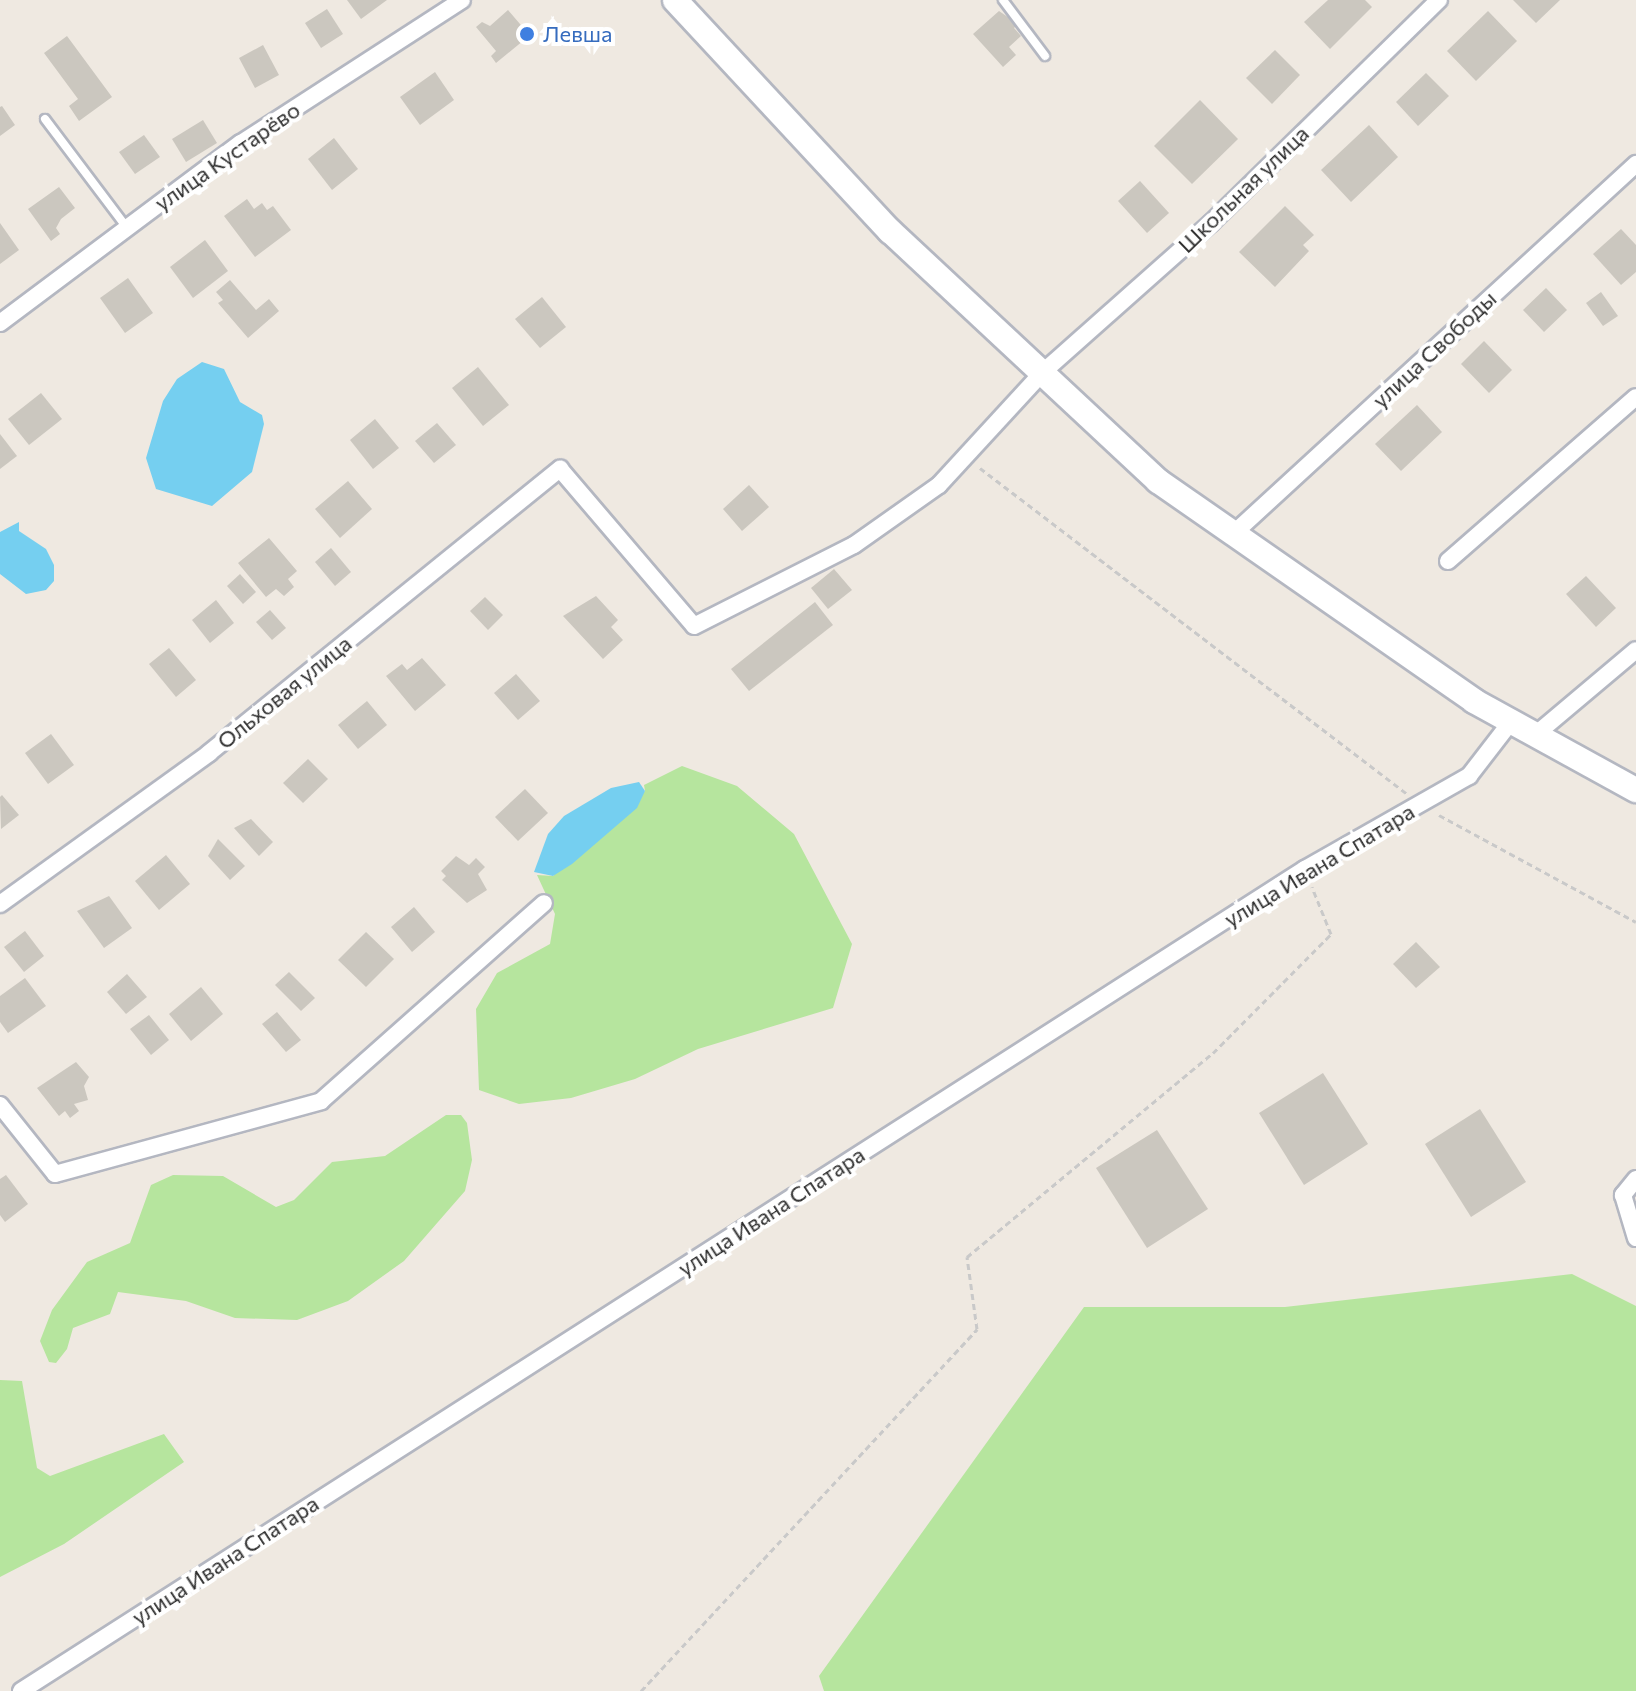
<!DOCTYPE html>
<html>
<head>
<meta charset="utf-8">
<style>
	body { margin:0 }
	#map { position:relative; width:1636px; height:1691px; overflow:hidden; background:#efe9e1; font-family:Commissioner,sans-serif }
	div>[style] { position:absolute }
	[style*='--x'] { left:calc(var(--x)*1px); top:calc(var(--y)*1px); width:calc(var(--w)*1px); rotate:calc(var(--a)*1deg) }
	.green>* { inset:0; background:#b6e59e }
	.water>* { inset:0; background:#75cff0 }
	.building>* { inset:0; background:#cbc7bf }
	.path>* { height:3px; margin-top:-1.5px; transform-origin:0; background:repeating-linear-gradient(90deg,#c9c9c9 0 6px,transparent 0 10px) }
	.roads { filter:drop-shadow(2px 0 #b4b7c1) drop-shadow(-2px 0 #b4b7c1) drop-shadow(0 2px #b4b7c1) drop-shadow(0 -2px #b4b7c1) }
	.lane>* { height:8px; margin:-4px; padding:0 4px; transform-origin:4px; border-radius:4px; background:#fff }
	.street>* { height:16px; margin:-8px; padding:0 8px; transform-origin:8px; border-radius:8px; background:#fff }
	.secondary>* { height:24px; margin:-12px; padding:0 12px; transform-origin:12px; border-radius:12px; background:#fff }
	.dots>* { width:22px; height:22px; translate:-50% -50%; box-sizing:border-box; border:4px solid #fff; border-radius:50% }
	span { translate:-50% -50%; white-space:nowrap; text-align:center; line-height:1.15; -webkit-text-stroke:8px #fff; paint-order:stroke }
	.shop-label { font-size:22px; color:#366cbe }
	.left { translate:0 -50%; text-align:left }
	.street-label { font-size:22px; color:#2e2e2e }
</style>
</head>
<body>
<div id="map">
	<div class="green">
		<div style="clip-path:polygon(682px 766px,737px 786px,794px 834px,852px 944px,833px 1008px,698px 1049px,635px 1079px,571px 1098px,519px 1104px,479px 1090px,476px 1009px,497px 973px,550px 944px,555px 914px,537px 875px,553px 876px,645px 791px,644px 785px)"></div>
		<div style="clip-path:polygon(446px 1115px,461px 1115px,467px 1123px,472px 1160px,465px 1191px,404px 1261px,348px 1301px,297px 1320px,235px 1318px,186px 1301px,118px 1292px,110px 1314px,73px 1328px,67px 1349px,56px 1363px,49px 1362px,40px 1341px,52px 1310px,87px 1262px,130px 1243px,151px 1185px,173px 1175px,223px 1176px,276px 1207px,294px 1200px,332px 1162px,385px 1156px)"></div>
		<div style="clip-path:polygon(1572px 1274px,1636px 1306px,1636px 1691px,824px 1691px,819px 1676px,1084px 1307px,1285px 1307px)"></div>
		<div style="clip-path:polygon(0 1380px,22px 1381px,37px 1468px,50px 1476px,164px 1434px,184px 1462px,64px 1544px,0 1577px)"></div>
	</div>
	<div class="water">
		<div style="clip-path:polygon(202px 362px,224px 369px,240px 402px,262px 415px,264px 424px,252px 472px,212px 506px,156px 489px,146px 458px,163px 401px,177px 379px)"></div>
		<div style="clip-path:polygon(19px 522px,19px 531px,46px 549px,54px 565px,54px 581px,46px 590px,26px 594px,0 574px,0 532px)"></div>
		<div style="clip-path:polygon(639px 782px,645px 791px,637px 808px,572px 864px,553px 876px,534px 872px,548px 834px,564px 816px,611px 788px)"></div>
	</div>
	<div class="building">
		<div style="clip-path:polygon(347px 0,387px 0,361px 19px)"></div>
		<div style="clip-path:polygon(1328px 0,1365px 0,1372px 7px,1330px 49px,1304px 22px)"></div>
		<div style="clip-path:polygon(1513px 0,1560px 0,1536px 23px)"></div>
		<div style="clip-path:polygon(327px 9px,343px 34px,321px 48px,305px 23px)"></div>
		<div style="clip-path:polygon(508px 10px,526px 31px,535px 31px,496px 63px,491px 56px,496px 51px,476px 27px,482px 22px,490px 26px)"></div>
		<div style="clip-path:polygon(999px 11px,1018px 24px,1014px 28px,1021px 36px,1009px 47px,1016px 55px,1003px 67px,973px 34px)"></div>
		<div style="clip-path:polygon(1488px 11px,1517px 41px,1476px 81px,1447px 51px)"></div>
		<div style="clip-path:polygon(67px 36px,112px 97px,79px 121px,69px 106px,78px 99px,44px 53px)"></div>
		<div style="clip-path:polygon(263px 45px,279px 75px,255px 88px,239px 58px)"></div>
		<div style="clip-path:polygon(1275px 50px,1300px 75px,1272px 104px,1246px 78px)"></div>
		<div style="clip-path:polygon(435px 72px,454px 100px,420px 125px,400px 97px)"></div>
		<div style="clip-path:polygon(1426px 73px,1449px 96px,1418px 126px,1396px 102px)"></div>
		<div style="clip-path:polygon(1200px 100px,1238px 139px,1192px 184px,1154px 146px)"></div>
		<div style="clip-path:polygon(2px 106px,15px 125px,0 136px,0 107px)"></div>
		<div style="clip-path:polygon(203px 120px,217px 143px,186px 162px,172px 139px)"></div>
		<div style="clip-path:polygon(1369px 125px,1398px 157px,1351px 202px,1321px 170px)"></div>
		<div style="clip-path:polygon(144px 135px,160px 157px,135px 174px,119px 152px)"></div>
		<div style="clip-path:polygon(334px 138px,358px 169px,332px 190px,308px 159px)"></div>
		<div style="clip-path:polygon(1140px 181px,1169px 213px,1147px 233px,1118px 201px)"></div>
		<div style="clip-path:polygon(59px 187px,75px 208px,61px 219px,56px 228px,60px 234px,51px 241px,28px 209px)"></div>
		<div style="clip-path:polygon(247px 199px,254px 209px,262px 203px,267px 210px,273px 206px,291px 230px,255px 257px,224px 216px)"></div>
		<div style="clip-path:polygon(1285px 206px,1314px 235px,1303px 245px,1309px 251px,1275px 287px,1239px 252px)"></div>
		<div style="clip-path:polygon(0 223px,19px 250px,0 264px)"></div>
		<div style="clip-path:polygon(1621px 229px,1636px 245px,1636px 272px,1621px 285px,1593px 254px)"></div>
		<div style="clip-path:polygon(205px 240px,228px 271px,193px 298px,170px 267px)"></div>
		<div style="clip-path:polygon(128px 278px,153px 313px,125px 333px,100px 298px)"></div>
		<div style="clip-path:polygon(230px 280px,256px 310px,269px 299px,279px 311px,248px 338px,218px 303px,223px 300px,216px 292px)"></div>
		<div style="clip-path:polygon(1546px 288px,1567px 310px,1544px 332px,1523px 310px)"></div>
		<div style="clip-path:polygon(1601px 292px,1618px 316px,1603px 326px,1586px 303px)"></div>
		<div style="clip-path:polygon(542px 297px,566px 327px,540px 348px,515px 319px)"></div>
		<div style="clip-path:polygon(1484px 341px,1512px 370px,1489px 393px,1461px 364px)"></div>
		<div style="clip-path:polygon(478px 367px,509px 405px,483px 426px,452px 388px)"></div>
		<div style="clip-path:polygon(41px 393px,62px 419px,29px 445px,8px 419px)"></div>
		<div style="clip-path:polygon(1417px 405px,1442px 432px,1401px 471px,1375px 444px)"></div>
		<div style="clip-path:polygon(375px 419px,399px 448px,373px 469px,350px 440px)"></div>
		<div style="clip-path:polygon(437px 423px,456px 445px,434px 463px,415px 441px)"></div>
		<div style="clip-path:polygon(0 434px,17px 456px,0 469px)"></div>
		<div style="clip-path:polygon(348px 481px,372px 509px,340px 538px,315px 509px)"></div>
		<div style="clip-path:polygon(749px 485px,769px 507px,742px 531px,723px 509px)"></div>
		<div style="clip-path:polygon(269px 538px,297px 571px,288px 579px,294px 587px,284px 596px,276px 589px,266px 597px,238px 563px)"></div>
		<div style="clip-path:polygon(331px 548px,351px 572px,335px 586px,315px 562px)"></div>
		<div style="clip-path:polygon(834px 569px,852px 590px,828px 609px,811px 588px)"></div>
		<div style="clip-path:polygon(240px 574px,256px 592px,243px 604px,227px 586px)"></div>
		<div style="clip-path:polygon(1586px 576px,1616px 608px,1596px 627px,1566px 594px)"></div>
		<div style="clip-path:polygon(596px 596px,618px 620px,611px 627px,623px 640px,603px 659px,563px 616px)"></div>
		<div style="clip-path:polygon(485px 597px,503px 615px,488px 630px,470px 611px)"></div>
		<div style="clip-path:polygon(216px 600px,234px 623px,210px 643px,192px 620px)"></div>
		<div style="clip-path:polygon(815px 602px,833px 625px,749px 691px,731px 669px)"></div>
		<div style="clip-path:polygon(270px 610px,286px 628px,272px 640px,256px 622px)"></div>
		<div style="clip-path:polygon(169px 648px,196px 680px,176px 697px,149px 664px)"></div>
		<div style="clip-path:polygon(422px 658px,446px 685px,415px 711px,386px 676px,402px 664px,407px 670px)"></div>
		<div style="clip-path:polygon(516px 674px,540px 701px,518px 720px,494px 693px)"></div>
		<div style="clip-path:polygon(367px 701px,387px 725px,358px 749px,338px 725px)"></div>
		<div style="clip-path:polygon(51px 734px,74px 765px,48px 784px,25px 753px)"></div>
		<div style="clip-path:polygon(308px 759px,328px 779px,303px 803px,283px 783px)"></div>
		<div style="clip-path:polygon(525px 789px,548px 813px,518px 841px,495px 817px)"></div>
		<div style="clip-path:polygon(2px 795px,19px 815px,1px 829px,0 797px)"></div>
		<div style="clip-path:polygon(251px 819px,273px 842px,259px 856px,234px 828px)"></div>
		<div style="clip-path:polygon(218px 839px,245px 866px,230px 880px,208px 856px)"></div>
		<div style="clip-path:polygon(166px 855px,190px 884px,159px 910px,135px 881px)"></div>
		<div style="clip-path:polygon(456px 856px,469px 865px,476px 858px,485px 867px,478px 874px,487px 890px,467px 903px,442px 880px,446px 876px,441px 871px)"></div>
		<div style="clip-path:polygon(109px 896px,132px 928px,104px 948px,77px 911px)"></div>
		<div style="clip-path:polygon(414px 907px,435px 932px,412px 952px,391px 927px)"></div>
		<div style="clip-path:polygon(25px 931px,44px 956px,24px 972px,4px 947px)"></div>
		<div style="clip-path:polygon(366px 932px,394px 959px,366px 987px,338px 960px)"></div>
		<div style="clip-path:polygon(1416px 942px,1440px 967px,1416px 988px,1393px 964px)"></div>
		<div style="clip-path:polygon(289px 972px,315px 998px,301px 1011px,275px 985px)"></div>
		<div style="clip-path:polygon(127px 974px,147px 997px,126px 1014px,107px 992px)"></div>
		<div style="clip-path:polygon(25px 978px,46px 1006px,8px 1033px,0 1022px,0 996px)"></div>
		<div style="clip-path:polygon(201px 987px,223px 1014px,191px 1041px,169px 1014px)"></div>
		<div style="clip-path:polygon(277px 1012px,301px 1040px,286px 1052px,262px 1024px)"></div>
		<div style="clip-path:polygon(149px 1015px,169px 1040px,151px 1055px,130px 1029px)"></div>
		<div style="clip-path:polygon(76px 1062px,89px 1077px,84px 1086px,88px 1100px,74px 1104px,79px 1111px,70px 1118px,65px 1111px,59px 1116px,37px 1088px)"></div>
		<div style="clip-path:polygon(1323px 1073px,1368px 1144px,1304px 1185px,1259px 1113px)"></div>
		<div style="clip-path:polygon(1480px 1109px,1526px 1182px,1471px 1217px,1425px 1144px)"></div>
		<div style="clip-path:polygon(1157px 1130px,1208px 1209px,1147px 1248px,1096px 1168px)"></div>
		<div style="clip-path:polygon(6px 1175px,28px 1204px,5px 1222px,0 1215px,0 1179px)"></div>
	</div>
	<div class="path">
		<div style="--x:980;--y:468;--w:536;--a:37.34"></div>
		<div style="--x:1439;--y:815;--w:224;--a:28.5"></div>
		<div style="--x:641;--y:1691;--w:494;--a:-47.1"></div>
		<div style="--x:977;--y:1329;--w:73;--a:-97.9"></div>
		<div style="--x:967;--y:1257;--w:320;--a:-39.7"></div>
		<div style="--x:1213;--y:1053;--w:168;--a:-45.2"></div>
		<div style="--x:1331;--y:934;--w:51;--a:-112"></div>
	</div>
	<div class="roads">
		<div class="lane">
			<div style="--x:1003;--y:0;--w:70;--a:53.1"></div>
			<div style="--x:45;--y:119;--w:136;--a:53"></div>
		</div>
		<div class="street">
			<div style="--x:0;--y:323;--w:301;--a:-36.8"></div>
			<div style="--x:241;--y:143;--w:263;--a:-32.9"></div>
			<div style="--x:1232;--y:535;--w:549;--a:-42.56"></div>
			<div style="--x:1448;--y:561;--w:249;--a:-41.1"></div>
			<div style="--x:1534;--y:736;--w:133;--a:-40.1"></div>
			<div style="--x:0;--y:904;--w:258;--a:-35.8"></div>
			<div style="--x:209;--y:753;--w:452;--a:-39"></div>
			<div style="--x:560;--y:469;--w:206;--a:49.5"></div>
			<div style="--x:694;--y:626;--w:179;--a:-26.9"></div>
			<div style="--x:854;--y:545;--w:104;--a:-35.2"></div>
			<div style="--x:939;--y:485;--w:152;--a:-47.4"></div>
			<div style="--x:1042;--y:373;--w:226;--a:-41.6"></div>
			<div style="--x:1211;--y:223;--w:319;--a:-44.4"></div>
			<div style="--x:0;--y:1105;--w:88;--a:51.4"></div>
			<div style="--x:55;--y:1174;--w:276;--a:-15.3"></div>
			<div style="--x:321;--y:1101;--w:298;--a:-41.6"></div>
			<div style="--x:1636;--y:1179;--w:21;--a:129"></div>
			<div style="--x:1623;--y:1195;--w:45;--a:73.2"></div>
			<div style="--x:21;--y:1691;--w:1525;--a:-32.63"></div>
			<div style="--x:1305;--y:869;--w:189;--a:-29.6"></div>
			<div style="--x:1469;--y:776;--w:67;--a:-52.3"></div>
		</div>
		<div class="secondary">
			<div style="--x:675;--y:0;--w:316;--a:47.1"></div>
			<div style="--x:890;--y:231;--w:367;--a:43"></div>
			<div style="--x:1158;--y:481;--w:385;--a:34.8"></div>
			<div style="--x:1474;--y:701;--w:185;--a:28.8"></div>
		</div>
	</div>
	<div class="dots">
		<div style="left:527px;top:34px;background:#3f7fe0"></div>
	</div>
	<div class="shop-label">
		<span class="left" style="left:543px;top:34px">Левша</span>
	</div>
	<div class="street-label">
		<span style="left:227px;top:156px;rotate:-35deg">улица Кустарёво</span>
		<span style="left:1243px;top:189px;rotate:-44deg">Школьная улица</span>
		<span style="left:1434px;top:349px;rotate:-43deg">улица Свободы</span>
		<span style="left:284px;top:692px;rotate:-39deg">Ольховая улица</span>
		<span style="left:1319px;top:865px;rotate:-31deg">улица Ивана Спатара</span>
		<span style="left:771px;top:1211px;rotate:-33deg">улица Ивана Спатара</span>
		<span style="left:225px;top:1560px;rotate:-33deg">улица Ивана Спатара</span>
	</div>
</div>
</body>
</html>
